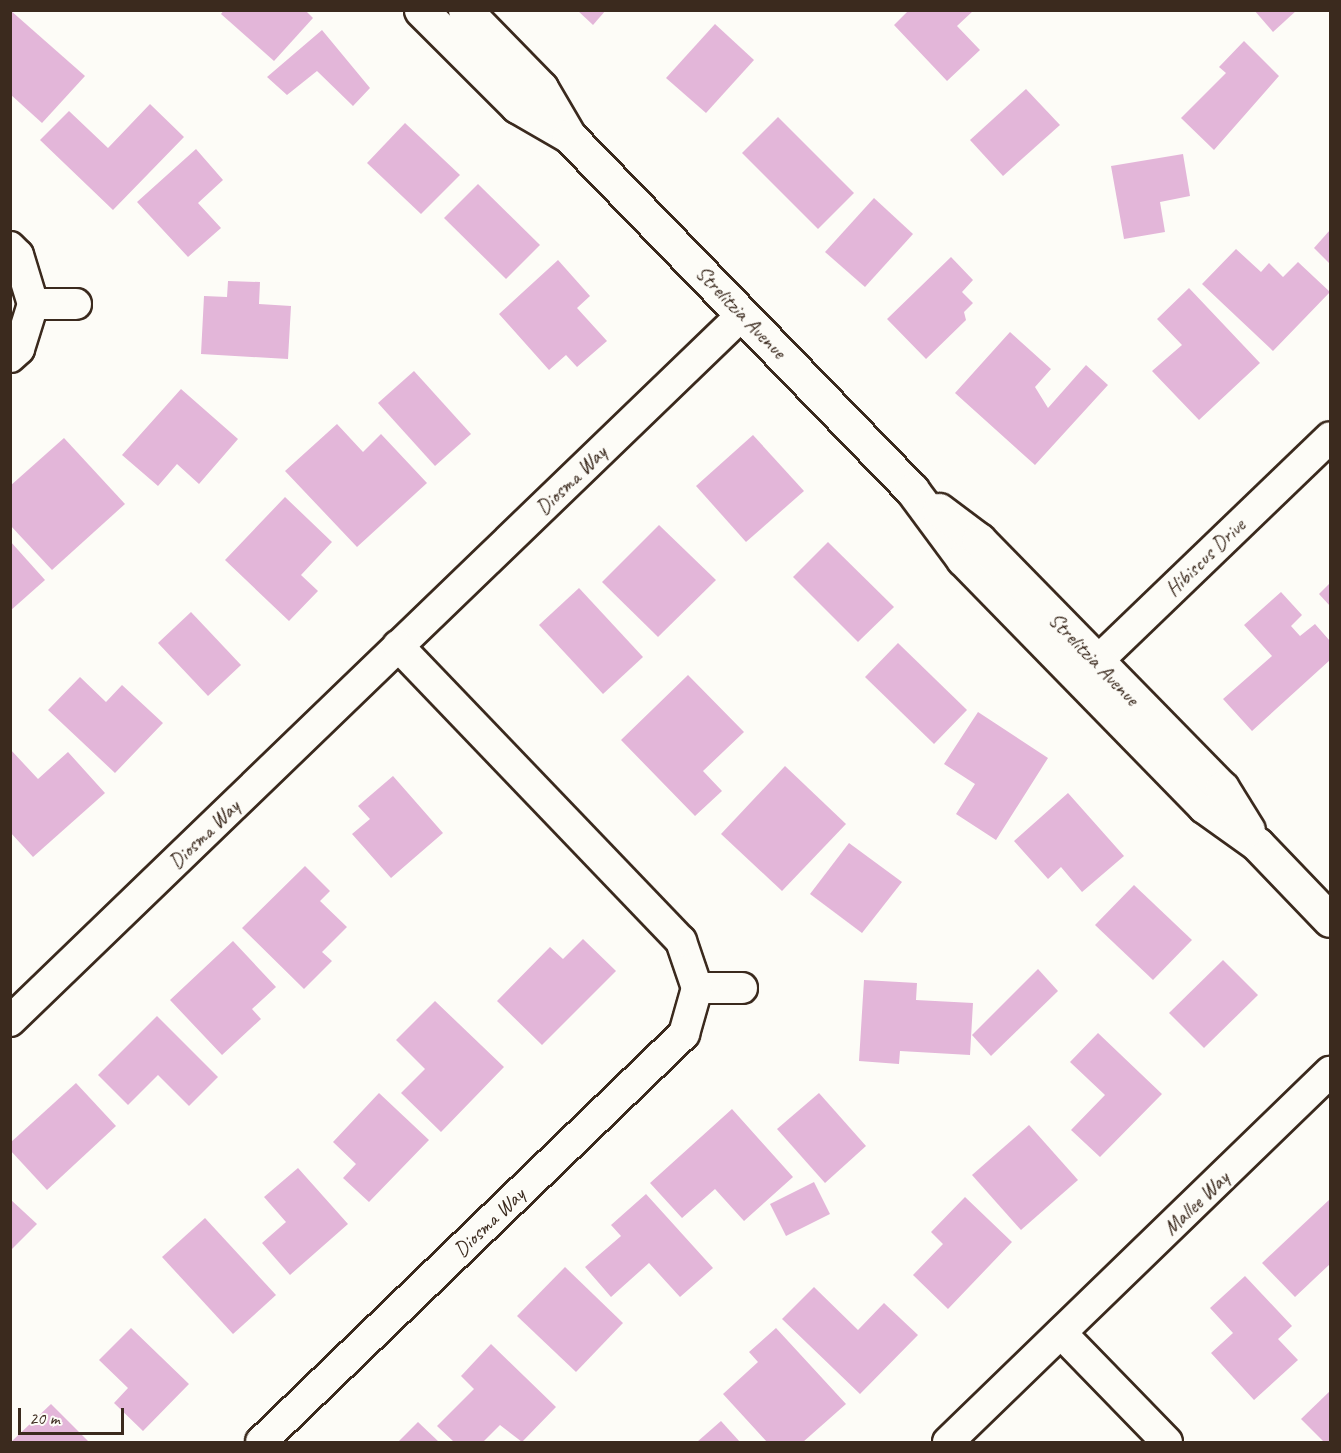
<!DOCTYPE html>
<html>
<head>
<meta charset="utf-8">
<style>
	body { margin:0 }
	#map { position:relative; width:1341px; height:1453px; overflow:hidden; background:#fdfcf7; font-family:Caveat,sans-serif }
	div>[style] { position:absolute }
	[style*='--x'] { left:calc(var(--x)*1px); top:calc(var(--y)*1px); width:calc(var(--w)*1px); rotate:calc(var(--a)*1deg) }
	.building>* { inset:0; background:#e3b6d9 }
	.roads { filter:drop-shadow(2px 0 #3b2a1e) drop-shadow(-2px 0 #3b2a1e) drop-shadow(0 2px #3b2a1e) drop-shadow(0 -2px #3b2a1e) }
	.street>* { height:30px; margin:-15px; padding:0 15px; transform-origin:15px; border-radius:15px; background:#fdfcf7 }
	.secondary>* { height:33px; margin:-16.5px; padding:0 16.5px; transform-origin:16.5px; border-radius:16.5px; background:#fdfcf7 }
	span { translate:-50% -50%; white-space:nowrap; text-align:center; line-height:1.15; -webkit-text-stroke:4.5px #fdfcf7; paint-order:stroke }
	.street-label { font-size:21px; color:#3b2a1e }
	.frame { position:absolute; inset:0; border:12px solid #3b2a1e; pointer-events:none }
	.scale { position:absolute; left:18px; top:1408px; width:106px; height:27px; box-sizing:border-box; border:3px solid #3b2a1e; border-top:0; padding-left:8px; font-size:18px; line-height:21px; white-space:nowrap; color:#3b2a1e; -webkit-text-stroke:4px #fdfcf7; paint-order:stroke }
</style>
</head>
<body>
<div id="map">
	<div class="building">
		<div style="clip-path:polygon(10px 10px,85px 76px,42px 123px,10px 94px)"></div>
		<div style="clip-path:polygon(224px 10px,305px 10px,313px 18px,274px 61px,221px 14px)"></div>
		<div style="clip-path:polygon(577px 10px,606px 10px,593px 25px)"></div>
		<div style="clip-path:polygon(909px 10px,974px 10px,957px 26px,980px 50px,947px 81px,894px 25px)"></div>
		<div style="clip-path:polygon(1254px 10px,1297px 10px,1273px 32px)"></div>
		<div style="clip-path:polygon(715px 24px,754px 60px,706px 113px,666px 78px)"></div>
		<div style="clip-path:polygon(322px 30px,370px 88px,353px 106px,317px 71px,287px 95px,267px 77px)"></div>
		<div style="clip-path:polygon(1244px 41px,1279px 76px,1214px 150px,1181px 118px,1226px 73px,1219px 67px)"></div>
		<div style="clip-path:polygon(1026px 89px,1060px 125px,1003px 176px,970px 140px)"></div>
		<div style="clip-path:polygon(150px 104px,184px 137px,113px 210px,40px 140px,69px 111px,108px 148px)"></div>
		<div style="clip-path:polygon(778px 117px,854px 193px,818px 229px,742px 153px)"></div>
		<div style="clip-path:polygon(405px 123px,460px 175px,421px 214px,367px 163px)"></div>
		<div style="clip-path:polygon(196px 149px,223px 180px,198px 203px,221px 228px,188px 257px,137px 202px)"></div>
		<div style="clip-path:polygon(1183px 154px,1190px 196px,1160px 202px,1165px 232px,1124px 239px,1111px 166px)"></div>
		<div style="clip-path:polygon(478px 184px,540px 245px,506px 279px,444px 218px)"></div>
		<div style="clip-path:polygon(874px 198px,913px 234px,865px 287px,825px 252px)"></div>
		<div style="clip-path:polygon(1330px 230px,1330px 264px,1314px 248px)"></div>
		<div style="clip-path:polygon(1236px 249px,1261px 272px,1269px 263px,1283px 277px,1298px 262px,1330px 292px,1273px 351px,1202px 284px)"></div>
		<div style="clip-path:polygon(951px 257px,973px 280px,962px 292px,973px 303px,964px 312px,966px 320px,926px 359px,887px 319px)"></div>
		<div style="clip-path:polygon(558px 260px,590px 296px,577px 308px,607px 341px,577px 367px,566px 355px,549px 370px,499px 314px)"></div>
		<div style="clip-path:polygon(228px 281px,260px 282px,259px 304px,291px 306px,288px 359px,201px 354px,204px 296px,227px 297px)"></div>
		<div style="clip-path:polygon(1189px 288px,1260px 363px,1199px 420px,1152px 371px,1182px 345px,1157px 319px)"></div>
		<div style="clip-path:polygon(1010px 332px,1051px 369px,1035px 387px,1048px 408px,1086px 365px,1108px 385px,1035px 465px,955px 393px)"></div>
		<div style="clip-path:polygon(414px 371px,471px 434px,435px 466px,378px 403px)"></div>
		<div style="clip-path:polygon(181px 389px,238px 439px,199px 484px,177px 464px,158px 486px,122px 455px)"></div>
		<div style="clip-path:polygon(337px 424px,363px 452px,381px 434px,427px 483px,357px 547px,285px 471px)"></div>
		<div style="clip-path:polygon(753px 435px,804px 491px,746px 542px,696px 486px)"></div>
		<div style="clip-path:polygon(64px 438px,125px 504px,52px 570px,10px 525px,10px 486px)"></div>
		<div style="clip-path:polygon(285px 497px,332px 542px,301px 575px,318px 591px,289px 621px,225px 560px)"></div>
		<div style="clip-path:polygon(659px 525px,716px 580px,658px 637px,602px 582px)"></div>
		<div style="clip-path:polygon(10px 541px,45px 580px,10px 611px)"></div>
		<div style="clip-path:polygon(828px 542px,894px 607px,858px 642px,793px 577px)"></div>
		<div style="clip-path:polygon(1330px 583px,1330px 606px,1319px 594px)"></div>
		<div style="clip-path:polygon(579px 588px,643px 657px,603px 694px,539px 625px)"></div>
		<div style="clip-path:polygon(1281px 592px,1302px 615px,1291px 626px,1300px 636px,1315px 624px,1330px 641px,1330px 660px,1252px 731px,1223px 699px,1272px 656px,1244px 625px)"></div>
		<div style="clip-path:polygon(191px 612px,241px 665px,208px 696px,158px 643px)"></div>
		<div style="clip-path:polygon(898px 643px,967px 710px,934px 744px,865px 677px)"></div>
		<div style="clip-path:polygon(688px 675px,744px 732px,703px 771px,722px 791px,695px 816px,621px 740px)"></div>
		<div style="clip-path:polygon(80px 677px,106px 702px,122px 685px,163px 723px,115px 773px,48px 710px)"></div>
		<div style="clip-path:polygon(978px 712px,1048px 758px,996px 840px,956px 814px,975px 784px,944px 764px)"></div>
		<div style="clip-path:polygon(10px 749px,38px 779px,68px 752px,105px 793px,33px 857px,10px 832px)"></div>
		<div style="clip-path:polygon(785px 766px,846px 824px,782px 891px,721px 834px)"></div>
		<div style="clip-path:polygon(393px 776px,443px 833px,391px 878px,352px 834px,370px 819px,358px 806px)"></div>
		<div style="clip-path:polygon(1068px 793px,1124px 856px,1082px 892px,1061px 867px,1048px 879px,1014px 841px)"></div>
		<div style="clip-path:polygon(849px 843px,902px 882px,862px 933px,810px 894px)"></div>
		<div style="clip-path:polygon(305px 866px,330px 891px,320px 901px,347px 927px,322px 952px,332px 961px,304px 989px,242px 928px)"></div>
		<div style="clip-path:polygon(1134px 885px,1192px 940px,1153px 980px,1095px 925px)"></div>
		<div style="clip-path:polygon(583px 939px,616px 971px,542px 1045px,497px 1001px,550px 947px,563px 959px)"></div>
		<div style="clip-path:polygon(233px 941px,276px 987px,252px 1009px,261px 1019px,222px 1055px,170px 1000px)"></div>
		<div style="clip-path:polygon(1223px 960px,1258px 995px,1204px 1048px,1169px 1013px)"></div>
		<div style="clip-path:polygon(1038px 969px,1058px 991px,991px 1056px,972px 1035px)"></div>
		<div style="clip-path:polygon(864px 980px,917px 983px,916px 1000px,973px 1003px,970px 1055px,900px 1051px,899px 1064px,859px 1061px)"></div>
		<div style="clip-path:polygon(435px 1001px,504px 1067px,441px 1132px,401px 1093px,425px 1069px,396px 1040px)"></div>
		<div style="clip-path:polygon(157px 1016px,218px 1077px,189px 1106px,158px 1075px,128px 1105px,98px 1075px)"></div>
		<div style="clip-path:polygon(1098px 1033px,1162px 1094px,1100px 1157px,1071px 1130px,1105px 1095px,1070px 1062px)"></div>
		<div style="clip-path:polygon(76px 1083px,116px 1126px,47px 1190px,10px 1150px,10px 1143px)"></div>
		<div style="clip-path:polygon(379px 1093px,429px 1140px,369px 1202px,343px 1178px,356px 1164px,333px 1142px)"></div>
		<div style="clip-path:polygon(819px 1093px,866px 1146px,825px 1183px,777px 1129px)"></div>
		<div style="clip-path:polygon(732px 1109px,793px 1177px,744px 1221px,715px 1189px,682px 1218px,650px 1183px)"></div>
		<div style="clip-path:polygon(1029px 1125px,1078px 1180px,1021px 1230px,972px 1175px)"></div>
		<div style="clip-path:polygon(298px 1168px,348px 1224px,290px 1275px,262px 1243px,286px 1222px,264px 1197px)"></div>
		<div style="clip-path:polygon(814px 1182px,830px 1214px,786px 1236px,770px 1204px)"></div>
		<div style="clip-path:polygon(646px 1194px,713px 1268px,680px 1297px,649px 1263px,611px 1297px,585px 1267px,621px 1236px,611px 1225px)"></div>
		<div style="clip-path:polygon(965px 1197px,1012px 1242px,948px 1309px,913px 1275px,943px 1244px,931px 1232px)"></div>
		<div style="clip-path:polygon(10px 1199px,37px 1224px,10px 1251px)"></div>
		<div style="clip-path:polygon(1330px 1199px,1330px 1264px,1295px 1297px,1262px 1263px)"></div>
		<div style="clip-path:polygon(205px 1218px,276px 1295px,233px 1334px,162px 1257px)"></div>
		<div style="clip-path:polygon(565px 1267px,623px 1323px,576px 1372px,517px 1316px)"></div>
		<div style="clip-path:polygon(1245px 1276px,1292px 1326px,1278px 1339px,1298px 1360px,1254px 1400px,1211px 1353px,1233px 1333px,1210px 1308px)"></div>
		<div style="clip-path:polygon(814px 1287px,858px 1330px,884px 1303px,918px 1335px,860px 1394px,782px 1319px)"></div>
		<div style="clip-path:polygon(131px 1328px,189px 1384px,143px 1431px,114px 1403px,128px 1388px,99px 1360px)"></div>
		<div style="clip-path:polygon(776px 1328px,846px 1404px,803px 1442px,767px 1442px,723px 1394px,758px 1362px,749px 1352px)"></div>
		<div style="clip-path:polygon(491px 1344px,556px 1407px,522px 1442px,500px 1425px,483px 1442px,454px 1442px,437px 1426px,474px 1389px,461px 1376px)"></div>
		<div style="clip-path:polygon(1330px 1391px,1330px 1442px,1324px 1442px,1301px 1419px)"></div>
		<div style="clip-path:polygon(51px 1404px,89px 1442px,11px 1442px)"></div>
		<div style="clip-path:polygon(721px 1421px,740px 1442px,697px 1442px)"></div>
		<div style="clip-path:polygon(418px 1422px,439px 1442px,398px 1442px)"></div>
	</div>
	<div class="roads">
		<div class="street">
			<div style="--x:10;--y:247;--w:11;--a:45"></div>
			<div style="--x:18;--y:255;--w:51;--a:73"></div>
			<div style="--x:33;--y:304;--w:47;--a:107.3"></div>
			<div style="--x:19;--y:349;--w:12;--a:138"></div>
			<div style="--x:33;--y:304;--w:43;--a:0"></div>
			<div style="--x:1080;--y:678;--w:347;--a:-43.9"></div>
			<div style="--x:697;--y:988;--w:45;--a:0"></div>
			<div style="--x:10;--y:1021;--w:1018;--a:-43.97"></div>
			<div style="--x:1061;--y:1333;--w:152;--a:45.8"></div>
			<div style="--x:261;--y:1442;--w:588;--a:-43.97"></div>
			<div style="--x:684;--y:1034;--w:48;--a:-74.2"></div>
			<div style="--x:697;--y:988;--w:50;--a:-108.8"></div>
			<div style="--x:681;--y:941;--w:409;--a:-133.8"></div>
			<div style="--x:948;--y:1442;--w:532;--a:-44.09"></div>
		</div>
		<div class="secondary">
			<div style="--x:421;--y:10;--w:136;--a:45"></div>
			<div style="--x:517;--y:106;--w:58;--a:30.1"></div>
			<div style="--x:465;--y:10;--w:109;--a:45.7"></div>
			<div style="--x:541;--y:88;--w:56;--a:59.7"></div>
			<div style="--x:569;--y:136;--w:493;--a:45.9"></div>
			<div style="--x:912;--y:490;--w:86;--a:53.5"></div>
			<div style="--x:963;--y:559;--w:345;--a:45.7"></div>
			<div style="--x:1204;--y:806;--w:65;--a:35.6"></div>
			<div style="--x:1257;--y:844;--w:105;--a:46.2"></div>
			<div style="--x:939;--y:510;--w:50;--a:36.9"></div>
			<div style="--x:979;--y:540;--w:347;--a:45.6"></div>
			<div style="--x:1222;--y:788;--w:49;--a:58.2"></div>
		</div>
	</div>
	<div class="street-label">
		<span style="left:741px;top:312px;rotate:46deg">Strelitzia Avenue</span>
		<span style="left:571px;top:480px;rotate:-44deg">Diosma Way</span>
		<span style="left:1205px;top:557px;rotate:-44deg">Hibiscus Drive</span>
		<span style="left:1094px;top:659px;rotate:46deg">Strelitzia Avenue</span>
		<span style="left:204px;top:834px;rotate:-44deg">Diosma Way</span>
		<span style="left:1196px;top:1203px;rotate:-44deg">Mallee Way</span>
		<span style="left:489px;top:1222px;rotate:-44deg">Diosma Way</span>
	</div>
	<div class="frame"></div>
	<div class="scale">20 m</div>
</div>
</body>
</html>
